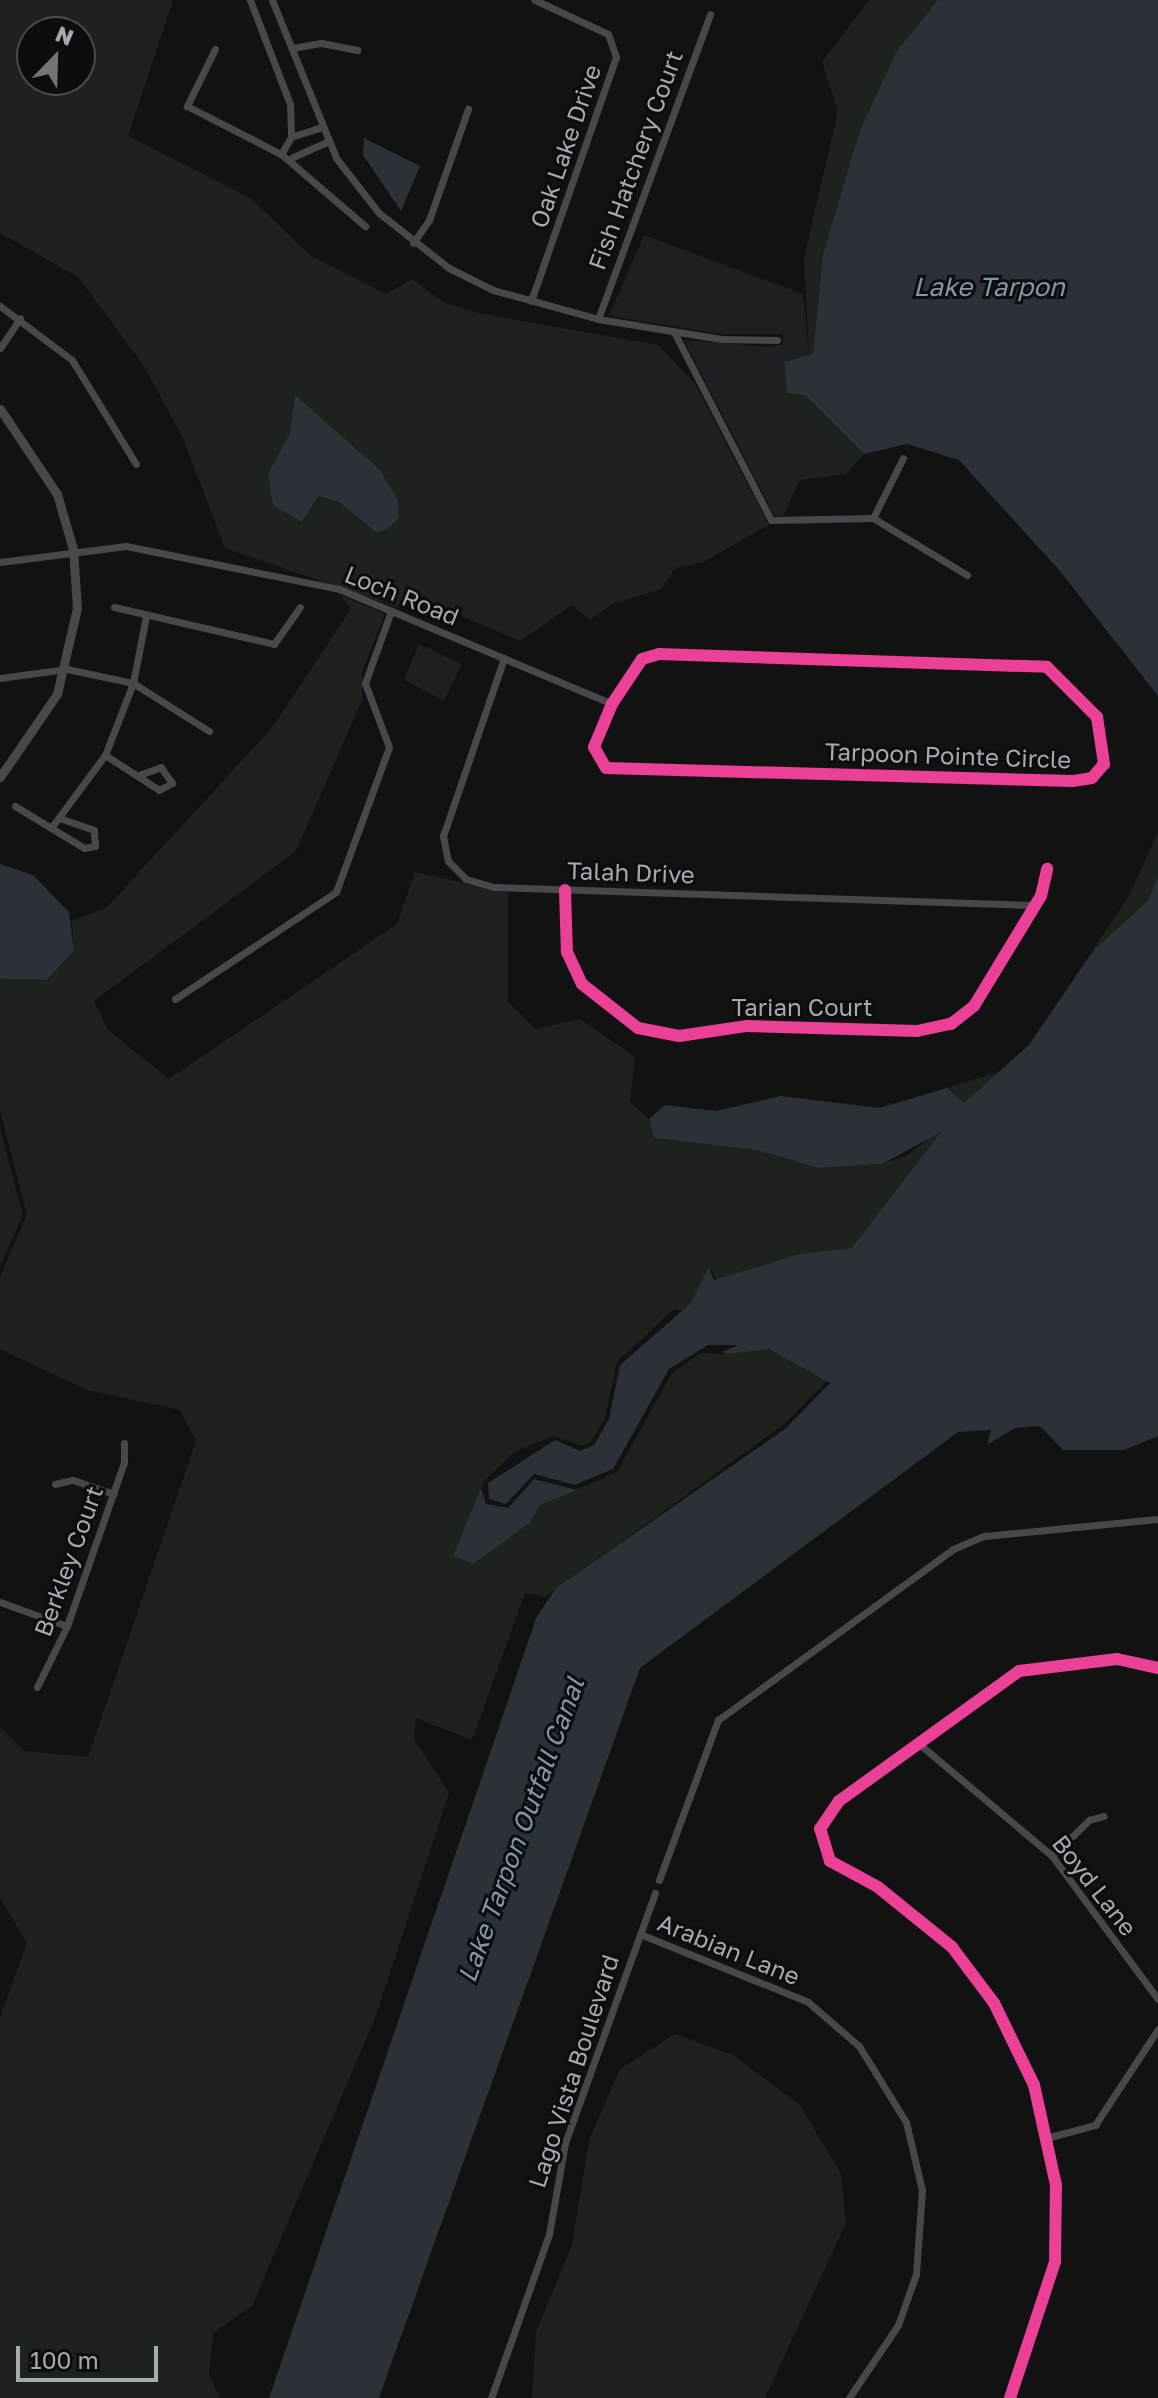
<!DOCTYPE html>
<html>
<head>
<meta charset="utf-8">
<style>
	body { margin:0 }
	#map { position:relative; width:1158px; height:2398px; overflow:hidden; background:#121213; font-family:"Golos Text",sans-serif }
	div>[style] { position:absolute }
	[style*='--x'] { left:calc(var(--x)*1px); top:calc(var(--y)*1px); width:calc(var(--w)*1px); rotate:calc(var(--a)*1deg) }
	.built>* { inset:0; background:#1f1f21 }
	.green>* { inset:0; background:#1d221d }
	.water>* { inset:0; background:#2b3136 }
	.minor>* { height:7px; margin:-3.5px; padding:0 3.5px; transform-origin:3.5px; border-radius:3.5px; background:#47484b }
	.tertiary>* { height:9px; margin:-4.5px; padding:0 4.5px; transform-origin:4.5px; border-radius:4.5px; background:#47484b }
	.cycleway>* { height:12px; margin:-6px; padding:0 6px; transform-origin:6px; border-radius:6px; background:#ea4096 }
	span { translate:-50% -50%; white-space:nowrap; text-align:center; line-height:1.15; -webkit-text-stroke:6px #0d0d0e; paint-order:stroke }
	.street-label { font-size:24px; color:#a5a9b2 }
	.water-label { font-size:26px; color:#8097a9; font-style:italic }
	.north { position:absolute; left:16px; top:16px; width:80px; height:80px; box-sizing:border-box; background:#0d0d0e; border:2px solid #4a4b50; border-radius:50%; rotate:23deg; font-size:22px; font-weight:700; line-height:32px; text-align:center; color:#a5a9b2 }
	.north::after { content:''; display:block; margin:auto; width:28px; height:36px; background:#72747a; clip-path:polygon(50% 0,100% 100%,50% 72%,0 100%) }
	.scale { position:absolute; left:16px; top:2346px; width:142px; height:36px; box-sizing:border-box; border:4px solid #a5a9b2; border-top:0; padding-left:10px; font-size:24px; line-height:28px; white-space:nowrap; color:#a5a9b2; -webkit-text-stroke:6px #0d0d0e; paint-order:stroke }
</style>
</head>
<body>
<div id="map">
	<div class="built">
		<div style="clip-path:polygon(644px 235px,803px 294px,809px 355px,736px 380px,705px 381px,684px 340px,770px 347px,783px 344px,782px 334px,721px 334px,609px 316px)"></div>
		<div style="clip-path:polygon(0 1128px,23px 1216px,0 1266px)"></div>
	</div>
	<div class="green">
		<div style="clip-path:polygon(evenodd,0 0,173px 0,128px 136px,250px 198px,311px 256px,386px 294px,412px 279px,443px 302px,477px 313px,658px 345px,694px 382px,769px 525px,703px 562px,675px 568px,661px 589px,612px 604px,590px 620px,572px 605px,520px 641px,409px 593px,402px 609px,225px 548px,182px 436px,142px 363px,78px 277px,0 233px,0 0,32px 32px,80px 32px,80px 80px,32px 80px,32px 32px,0 0,290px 433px,377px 533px,339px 502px,318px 496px,307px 509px,273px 506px,269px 474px,290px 433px)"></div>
		<div style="clip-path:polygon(869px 0,992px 0,824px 353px,809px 355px,804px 258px,838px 111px,822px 62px)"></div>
		<div style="clip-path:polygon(784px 362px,787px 393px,806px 396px,864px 454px,846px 474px,800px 480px,783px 516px,774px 515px,705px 381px)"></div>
		<div style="clip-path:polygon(340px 595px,385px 614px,362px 672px,362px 700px,296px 851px,94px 1001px,108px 1030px,169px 1079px,397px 924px,415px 872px,508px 893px,508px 1002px,536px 1029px,580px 1019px,635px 1057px,630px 1102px,649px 1119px,654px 1138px,757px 1150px,819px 1168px,882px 1164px,908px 1155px,968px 1107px,947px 1088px,1014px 1067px,1129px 896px,1158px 832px,1158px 897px,873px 1244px,722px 1288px,710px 1268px,694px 1314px,674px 1309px,617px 1362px,605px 1418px,591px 1442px,582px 1446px,553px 1436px,514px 1452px,485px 1480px,453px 1556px,473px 1564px,530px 1523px,540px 1505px,617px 1472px,672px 1373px,701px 1353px,728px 1354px,758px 1342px,804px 1358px,828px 1380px,783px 1425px,545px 1597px,525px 1593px,472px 1740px,416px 1718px,414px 1739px,449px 1793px,375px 2018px,252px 2306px,213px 2333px,209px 2375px,220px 2398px,0 2398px,0 2017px,27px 1943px,0 1898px,0 1727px,24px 1751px,88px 1757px,196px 1441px,180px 1410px,87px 1390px,0 1349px,0 1277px,27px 1214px,0 1111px,0 979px,47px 980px,74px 951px,72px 921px,107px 907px,272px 728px,351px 609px)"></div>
		<div style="clip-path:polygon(419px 644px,462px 664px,444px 701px,404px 680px)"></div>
		<div style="clip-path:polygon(675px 2034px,733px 2055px,800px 2105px,841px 2174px,846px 2223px,765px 2398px,532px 2398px,536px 2332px,572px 2245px,589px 2140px,620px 2069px)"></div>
	</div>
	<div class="water">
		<div style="clip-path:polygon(938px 0,1158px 0,1158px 696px,1060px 571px,959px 460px,907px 444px,864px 454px,806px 396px,787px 393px,784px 362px,813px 354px,823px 255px,860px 130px,897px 51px)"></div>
		<div style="clip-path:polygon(364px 138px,420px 166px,401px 211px,363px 155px)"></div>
		<div style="clip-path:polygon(295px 395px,380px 470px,398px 500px,399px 517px,389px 528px,377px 533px,339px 502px,318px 496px,302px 522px,273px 505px,268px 474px,290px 433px)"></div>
		<div style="clip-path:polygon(0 864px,33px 875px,69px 912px,74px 951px,47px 980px,0 979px)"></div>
		<div style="clip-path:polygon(1158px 876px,1158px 1436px,1124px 1450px,1063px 1450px,1040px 1426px,1015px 1428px,987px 1445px,991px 1430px,958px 1432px,640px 1668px,379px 2398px,269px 2398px,537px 1616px,556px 1588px,785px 1429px,830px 1383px,769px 1349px,727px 1354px,722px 1352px,739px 1345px,708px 1345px,669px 1369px,613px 1469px,575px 1485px,534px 1474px,506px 1504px,489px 1499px,488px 1483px,555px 1440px,580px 1451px,594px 1445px,609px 1419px,620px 1365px,691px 1303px,709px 1267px,714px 1280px,800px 1254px,852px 1248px,941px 1132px,882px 1164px,818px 1168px,757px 1150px,654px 1138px,649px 1119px,665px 1105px,716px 1111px,781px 1096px,879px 1108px,947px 1088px,964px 1103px,1029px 1045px,1095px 949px,1148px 901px)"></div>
		<div style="clip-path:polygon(534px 1479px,577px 1490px,540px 1505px,530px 1523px,473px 1564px,453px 1556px,481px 1488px,486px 1504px,508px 1508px)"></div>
	</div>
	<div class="minor">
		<div style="--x:250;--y:0;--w:111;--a:69"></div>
		<div style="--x:290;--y:104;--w:33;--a:88"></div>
		<div style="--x:291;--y:137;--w:20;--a:120"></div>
		<div style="--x:281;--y:154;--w:111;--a:40.6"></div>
		<div style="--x:272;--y:0;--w:170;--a:67.9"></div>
		<div style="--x:336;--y:158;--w:70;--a:52"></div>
		<div style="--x:379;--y:213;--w:89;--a:38.2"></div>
		<div style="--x:449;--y:268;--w:49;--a:26.6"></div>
		<div style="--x:493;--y:290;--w:109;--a:15.4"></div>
		<div style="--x:598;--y:319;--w:125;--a:9.2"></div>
		<div style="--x:721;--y:339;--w:56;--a:1"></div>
		<div style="--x:292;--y:48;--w:29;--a:-10"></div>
		<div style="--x:321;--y:43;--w:37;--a:11"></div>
		<div style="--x:215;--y:49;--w:64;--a:116.2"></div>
		<div style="--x:187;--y:106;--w:106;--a:27.1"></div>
		<div style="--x:291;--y:137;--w:32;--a:-18"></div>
		<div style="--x:293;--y:157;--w:37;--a:-24"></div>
		<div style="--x:413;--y:243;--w:28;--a:-55"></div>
		<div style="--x:429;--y:220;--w:118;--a:-70.6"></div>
		<div style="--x:531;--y:301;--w:258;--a:-70.8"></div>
		<div style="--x:616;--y:57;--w:24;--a:-109"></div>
		<div style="--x:608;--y:34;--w:81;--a:-155"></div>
		<div style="--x:0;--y:306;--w:90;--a:36.9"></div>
		<div style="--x:72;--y:360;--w:122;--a:58.4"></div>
		<div style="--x:598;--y:319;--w:325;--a:-69.8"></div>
		<div style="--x:675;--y:334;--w:209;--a:62.7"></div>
		<div style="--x:771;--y:520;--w:102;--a:-1.1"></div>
		<div style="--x:873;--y:518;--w:110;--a:31.2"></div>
		<div style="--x:0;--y:348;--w:36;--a:-56"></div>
		<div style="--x:873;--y:518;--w:67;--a:-63.4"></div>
		<div style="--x:0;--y:562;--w:127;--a:-7.2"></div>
		<div style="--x:126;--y:546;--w:217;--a:11.4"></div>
		<div style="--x:339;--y:589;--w:296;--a:22.8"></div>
		<div style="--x:114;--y:607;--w:164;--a:13"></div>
		<div style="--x:274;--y:644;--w:45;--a:-54.9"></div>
		<div style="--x:659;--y:654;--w:388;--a:1.9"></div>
		<div style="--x:1047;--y:667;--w:71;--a:45"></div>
		<div style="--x:1097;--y:717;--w:48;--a:81.5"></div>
		<div style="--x:1104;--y:764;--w:18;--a:131"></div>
		<div style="--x:1092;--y:778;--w:20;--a:171"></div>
		<div style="--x:1072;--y:781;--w:466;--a:-178.4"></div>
		<div style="--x:606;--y:768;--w:24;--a:-120"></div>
		<div style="--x:594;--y:747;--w:47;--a:-67.3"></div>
		<div style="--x:612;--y:704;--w:54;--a:-56.3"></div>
		<div style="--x:642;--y:659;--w:18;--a:-16"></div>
		<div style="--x:504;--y:658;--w:188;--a:108.9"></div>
		<div style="--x:443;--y:836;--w:25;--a:79"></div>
		<div style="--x:448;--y:861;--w:25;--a:45"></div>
		<div style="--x:466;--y:879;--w:29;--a:16"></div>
		<div style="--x:494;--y:887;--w:541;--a:1.91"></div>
		<div style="--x:0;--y:678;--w:68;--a:-7.7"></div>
		<div style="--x:67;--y:669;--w:67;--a:12"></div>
		<div style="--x:133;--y:683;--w:90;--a:32.3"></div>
		<div style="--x:105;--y:755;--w:64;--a:32.9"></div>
		<div style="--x:159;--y:790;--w:15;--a:-28"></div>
		<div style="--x:172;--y:783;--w:19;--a:-125"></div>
		<div style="--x:161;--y:767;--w:23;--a:160"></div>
		<div style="--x:15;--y:806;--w:81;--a:31.3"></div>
		<div style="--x:84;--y:848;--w:11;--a:-10"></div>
		<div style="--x:95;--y:846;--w:16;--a:-94"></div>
		<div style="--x:94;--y:830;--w:36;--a:-161"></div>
		<div style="--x:51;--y:828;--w:91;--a:-53.5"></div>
		<div style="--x:105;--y:755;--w:77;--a:-68.7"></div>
		<div style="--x:133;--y:683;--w:68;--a:-79"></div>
		<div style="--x:565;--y:890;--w:62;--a:88.2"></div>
		<div style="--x:567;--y:952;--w:35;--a:65"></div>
		<div style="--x:582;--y:984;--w:71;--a:38.2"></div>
		<div style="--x:638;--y:1028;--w:42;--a:11"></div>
		<div style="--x:679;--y:1036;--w:69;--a:-8.4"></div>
		<div style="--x:747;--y:1026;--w:170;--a:1.7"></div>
		<div style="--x:917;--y:1031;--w:35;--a:-12"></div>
		<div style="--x:951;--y:1024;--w:29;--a:-38"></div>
		<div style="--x:974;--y:1006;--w:129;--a:-58.7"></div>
		<div style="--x:1041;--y:896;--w:28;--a:-77"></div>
		<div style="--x:175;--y:999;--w:193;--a:-33.6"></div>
		<div style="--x:336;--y:892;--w:154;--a:-69.9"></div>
		<div style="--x:389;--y:747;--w:68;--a:-110.6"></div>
		<div style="--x:365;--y:683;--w:77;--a:-70.1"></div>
		<div style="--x:55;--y:1484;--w:18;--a:-13"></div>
		<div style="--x:73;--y:1480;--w:43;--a:18.9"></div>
		<div style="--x:0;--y:1602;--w:71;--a:19.7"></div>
		<div style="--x:37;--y:1687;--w:68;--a:-63.8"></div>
		<div style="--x:67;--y:1626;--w:174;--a:-70.8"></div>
		<div style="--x:124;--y:1462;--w:19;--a:-90"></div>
		<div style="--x:918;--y:1743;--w:175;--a:40.1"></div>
		<div style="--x:1052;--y:1856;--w:178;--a:53.5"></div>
		<div style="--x:1052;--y:1856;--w:52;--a:-44.2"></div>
		<div style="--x:1089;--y:1820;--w:15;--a:-16"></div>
		<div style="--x:659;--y:1880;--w:171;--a:-69.8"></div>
		<div style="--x:718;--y:1720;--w:291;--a:-36"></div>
		<div style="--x:953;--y:1549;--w:34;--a:-23"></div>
		<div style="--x:984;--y:1536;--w:175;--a:-5.6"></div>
		<div style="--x:640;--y:1934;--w:181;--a:22"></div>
		<div style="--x:808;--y:2002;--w:67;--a:40.8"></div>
		<div style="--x:859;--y:2046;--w:89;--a:58.3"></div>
		<div style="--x:906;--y:2122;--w:70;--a:76.8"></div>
		<div style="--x:922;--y:2190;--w:84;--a:94.1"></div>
		<div style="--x:916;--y:2274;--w:54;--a:109.4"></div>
		<div style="--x:898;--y:2325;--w:88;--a:123.9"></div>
		<div style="--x:1050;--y:2137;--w:47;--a:-14.9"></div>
		<div style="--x:1095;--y:2125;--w:115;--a:-56.7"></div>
		<div style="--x:491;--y:2398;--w:174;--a:-70.5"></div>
		<div style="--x:549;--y:2234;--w:92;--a:-80"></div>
		<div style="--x:565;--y:2143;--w:266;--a:-70.2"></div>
		<div style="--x:1010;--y:2398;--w:143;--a:-71.7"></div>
		<div style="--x:1055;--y:2262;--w:77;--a:-89.3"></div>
		<div style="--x:1056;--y:2185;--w:102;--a:-102.4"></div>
		<div style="--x:1034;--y:2085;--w:91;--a:-116"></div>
		<div style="--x:994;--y:2003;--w:70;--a:-126.9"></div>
		<div style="--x:952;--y:1947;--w:95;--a:-141"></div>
		<div style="--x:878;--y:1887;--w:55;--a:-151.6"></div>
		<div style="--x:830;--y:1861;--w:34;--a:-107"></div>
		<div style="--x:820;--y:1829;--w:34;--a:-56"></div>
		<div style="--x:839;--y:1801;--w:222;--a:-35.8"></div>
		<div style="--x:1019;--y:1671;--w:99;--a:-7"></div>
		<div style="--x:1117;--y:1659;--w:42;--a:12.4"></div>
	</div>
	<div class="tertiary">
		<div style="--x:0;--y:409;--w:102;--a:56.2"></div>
		<div style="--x:57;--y:494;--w:57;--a:73.8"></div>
		<div style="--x:73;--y:549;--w:59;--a:86.1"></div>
		<div style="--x:77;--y:608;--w:88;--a:103.1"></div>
		<div style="--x:57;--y:694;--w:101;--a:124.5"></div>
	</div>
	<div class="cycleway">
		<div style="--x:659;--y:654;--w:388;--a:1.9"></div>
		<div style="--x:1047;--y:667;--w:71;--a:45"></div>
		<div style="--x:1097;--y:717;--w:48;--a:81.5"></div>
		<div style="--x:1104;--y:764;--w:18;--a:131"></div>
		<div style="--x:1092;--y:778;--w:20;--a:171"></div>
		<div style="--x:1072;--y:781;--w:466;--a:-178.4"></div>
		<div style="--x:606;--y:768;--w:24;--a:-120"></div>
		<div style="--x:594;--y:747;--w:47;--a:-67.3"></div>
		<div style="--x:612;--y:704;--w:54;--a:-56.3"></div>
		<div style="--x:642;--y:659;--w:18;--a:-16"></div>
		<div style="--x:565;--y:890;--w:62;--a:88.2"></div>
		<div style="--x:567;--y:952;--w:35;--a:65"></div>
		<div style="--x:582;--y:984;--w:71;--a:38.2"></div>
		<div style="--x:638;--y:1028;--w:42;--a:11"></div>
		<div style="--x:679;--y:1036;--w:69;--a:-8.4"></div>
		<div style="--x:747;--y:1026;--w:170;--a:1.7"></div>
		<div style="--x:917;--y:1031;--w:35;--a:-12"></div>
		<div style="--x:951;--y:1024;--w:29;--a:-38"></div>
		<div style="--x:974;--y:1006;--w:129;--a:-58.7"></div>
		<div style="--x:1041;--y:896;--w:28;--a:-77"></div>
		<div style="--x:1010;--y:2398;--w:143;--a:-71.7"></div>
		<div style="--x:1055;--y:2262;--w:77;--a:-89.3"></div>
		<div style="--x:1056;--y:2185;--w:102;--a:-102.4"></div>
		<div style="--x:1034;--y:2085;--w:91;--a:-116"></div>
		<div style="--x:994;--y:2003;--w:70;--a:-126.9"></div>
		<div style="--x:952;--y:1947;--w:95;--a:-141"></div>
		<div style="--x:878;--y:1887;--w:55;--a:-151.6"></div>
		<div style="--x:830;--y:1861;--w:34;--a:-107"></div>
		<div style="--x:820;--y:1829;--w:34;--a:-56"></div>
		<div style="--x:839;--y:1801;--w:222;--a:-35.8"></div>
		<div style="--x:1019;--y:1671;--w:99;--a:-7"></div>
		<div style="--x:1117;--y:1659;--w:42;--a:12.4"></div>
	</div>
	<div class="street-label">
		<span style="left:565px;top:146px;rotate:-71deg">Oak Lake Drive</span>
		<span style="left:635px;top:160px;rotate:-70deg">Fish Hatchery Court</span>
		<span style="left:402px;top:595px;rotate:22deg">Loch Road</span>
		<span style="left:948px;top:755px;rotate:2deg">Tarpoon Pointe Circle</span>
		<span style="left:631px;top:872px;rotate:2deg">Talah Drive</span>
		<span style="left:802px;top:1007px">Tarian Court</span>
		<span style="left:68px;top:1561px;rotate:-70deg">Berkley Court</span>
		<span style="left:1095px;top:1885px;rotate:52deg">Boyd Lane</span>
		<span style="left:729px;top:1949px;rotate:22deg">Arabian Lane</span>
		<span style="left:573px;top:2071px;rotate:-72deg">Lago Vista Boulevard</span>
	</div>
	<div class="water-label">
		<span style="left:989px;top:287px">Lake Tarpon</span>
		<span style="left:521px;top:1830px;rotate:-70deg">Lake Tarpon Outfall Canal</span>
	</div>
	<div class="north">N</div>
	<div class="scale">100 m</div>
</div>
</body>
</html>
